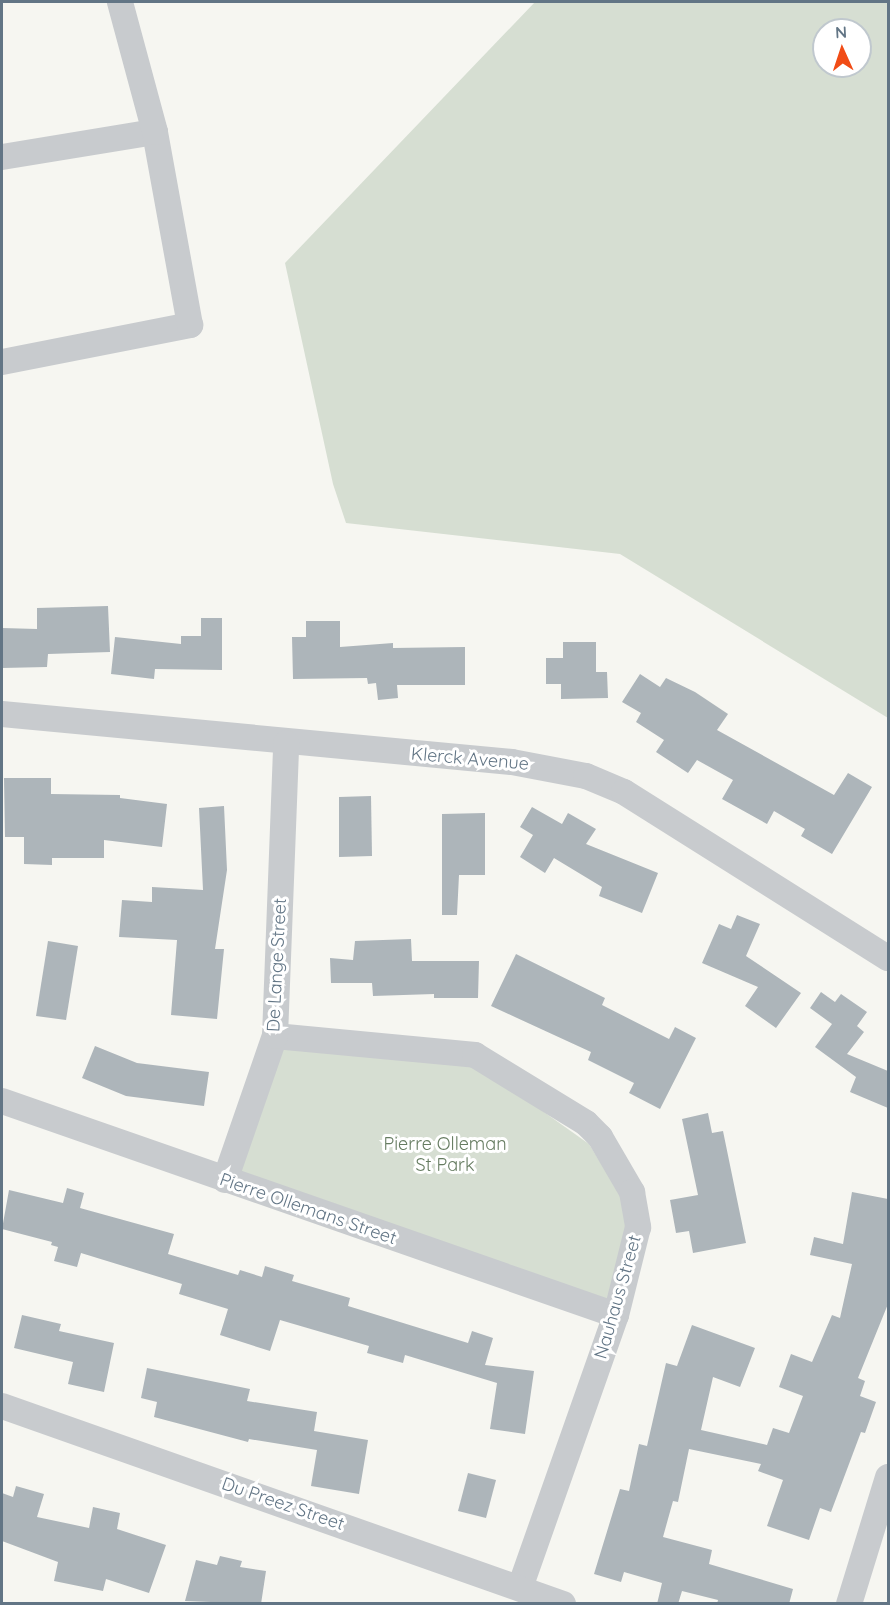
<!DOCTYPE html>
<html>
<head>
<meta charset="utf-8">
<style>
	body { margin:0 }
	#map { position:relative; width:890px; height:1605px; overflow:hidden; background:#f6f6f1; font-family:Quicksand,sans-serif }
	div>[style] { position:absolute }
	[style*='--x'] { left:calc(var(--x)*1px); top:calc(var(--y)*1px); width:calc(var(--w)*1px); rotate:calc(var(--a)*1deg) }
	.green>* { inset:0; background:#d6ded2 }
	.building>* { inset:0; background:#adb5ba }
	.minor>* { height:26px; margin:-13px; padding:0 13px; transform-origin:13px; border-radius:13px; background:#c8cbce }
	span { translate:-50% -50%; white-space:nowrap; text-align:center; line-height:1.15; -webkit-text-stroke:6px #fff; paint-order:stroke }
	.street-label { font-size:18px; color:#627585 }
	.park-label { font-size:18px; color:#667c61 }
	.frame { position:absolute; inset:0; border:3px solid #627585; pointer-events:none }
	.north { position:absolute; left:812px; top:18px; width:60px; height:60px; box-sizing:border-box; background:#fff; border:2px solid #c0c8ce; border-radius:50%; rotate:357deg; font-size:16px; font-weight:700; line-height:24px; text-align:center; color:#627585 }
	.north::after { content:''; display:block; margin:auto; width:21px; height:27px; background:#f14c16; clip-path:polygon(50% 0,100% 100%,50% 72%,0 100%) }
</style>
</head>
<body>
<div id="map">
	<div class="green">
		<div style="clip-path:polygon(evenodd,535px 2px,888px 2px,888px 718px,620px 554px,346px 523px,333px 484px,285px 263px,535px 2px,824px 30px,860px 30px,860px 66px,824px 66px,824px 30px)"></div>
		<div style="clip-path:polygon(282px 1045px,479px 1066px,589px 1144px,630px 1210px,609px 1313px,232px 1180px)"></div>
	</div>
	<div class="building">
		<div style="clip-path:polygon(108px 606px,110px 652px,48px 654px,47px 667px,2px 668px,2px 628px,37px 629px,37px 608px)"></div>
		<div style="clip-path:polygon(201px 618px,222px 618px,222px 670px,155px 669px,154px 679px,111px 674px,115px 637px,181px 644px,181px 636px,201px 636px)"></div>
		<div style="clip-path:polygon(306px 621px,340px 621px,340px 647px,393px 643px,393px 648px,465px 647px,465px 685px,397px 685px,398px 698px,378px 700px,376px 683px,368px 684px,367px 678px,293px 679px,292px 637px,306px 637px)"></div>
		<div style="clip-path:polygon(563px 642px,596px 642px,596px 672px,607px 672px,608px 698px,561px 699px,561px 684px,546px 684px,546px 658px,563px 658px)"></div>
		<div style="clip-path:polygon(640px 674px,660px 687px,666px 678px,695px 692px,728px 714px,717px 730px,834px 795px,848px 773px,872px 787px,832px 854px,801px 836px,805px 829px,774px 811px,767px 824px,722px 799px,733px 780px,697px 760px,688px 773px,656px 752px,664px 740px,636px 722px,641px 713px,622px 702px)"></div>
		<div style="clip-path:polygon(4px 778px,51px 778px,51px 794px,120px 795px,120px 798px,167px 804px,162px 847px,104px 840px,104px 858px,52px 858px,52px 865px,24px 864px,24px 837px,5px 837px)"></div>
		<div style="clip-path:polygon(371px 796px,372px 856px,339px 857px,339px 797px)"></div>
		<div style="clip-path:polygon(224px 806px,227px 870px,215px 949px,224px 949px,217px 1019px,171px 1015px,177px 940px,119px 937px,122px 900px,152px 902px,152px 887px,203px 890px,199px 808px)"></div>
		<div style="clip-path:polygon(532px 807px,562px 824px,568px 813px,596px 829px,586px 844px,658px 873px,642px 913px,599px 896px,602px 887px,554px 858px,545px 873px,520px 857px,533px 835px,520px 827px)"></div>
		<div style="clip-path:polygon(485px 813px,485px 875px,459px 875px,457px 915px,442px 915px,442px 814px)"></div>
		<div style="clip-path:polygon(737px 915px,760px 924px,746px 956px,801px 993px,776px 1028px,745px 1006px,758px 987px,702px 963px,719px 924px,731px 929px)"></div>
		<div style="clip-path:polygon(411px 939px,412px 961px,479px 961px,478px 998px,434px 998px,434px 994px,373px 996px,372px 983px,331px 983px,330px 958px,353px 960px,355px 941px)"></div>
		<div style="clip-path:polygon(48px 941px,78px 946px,66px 1020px,36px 1016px)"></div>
		<div style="clip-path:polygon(516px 954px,605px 998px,602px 1005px,669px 1039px,675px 1027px,696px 1038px,660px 1109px,629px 1093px,634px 1083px,588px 1060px,591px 1052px,491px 1006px)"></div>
		<div style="clip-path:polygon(821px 992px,835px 1002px,841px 994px,867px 1012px,857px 1026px,864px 1032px,847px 1054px,888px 1071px,888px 1108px,850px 1092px,856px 1077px,815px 1047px,832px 1024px,810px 1008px)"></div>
		<div style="clip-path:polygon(95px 1046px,137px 1063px,209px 1072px,204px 1106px,126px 1096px,82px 1078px)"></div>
		<div style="clip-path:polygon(708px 1113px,712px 1133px,723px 1131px,746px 1243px,693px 1253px,689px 1231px,676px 1233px,670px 1200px,698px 1195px,682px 1119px)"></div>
		<div style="clip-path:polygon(67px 1188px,84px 1193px,80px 1208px,174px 1234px,168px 1254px,238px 1275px,240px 1270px,262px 1277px,265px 1266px,294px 1275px,292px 1281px,350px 1298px,348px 1306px,468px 1343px,472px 1331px,493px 1338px,485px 1365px,534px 1371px,525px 1434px,490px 1429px,497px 1383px,405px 1355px,403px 1363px,367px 1353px,369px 1346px,280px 1320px,270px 1351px,220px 1335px,228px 1309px,179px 1294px,182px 1284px,81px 1253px,77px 1267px,54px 1261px,58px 1247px,51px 1245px,52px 1242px,2px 1229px,9px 1190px,63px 1203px)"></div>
		<div style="clip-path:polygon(852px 1192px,888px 1199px,888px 1304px,858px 1378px,865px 1381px,860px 1396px,876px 1402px,865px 1433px,861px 1432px,831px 1512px,820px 1508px,809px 1540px,767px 1526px,783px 1480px,758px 1471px,761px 1464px,689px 1449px,678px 1502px,673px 1501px,663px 1537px,712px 1550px,709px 1564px,793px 1589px,789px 1604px,717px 1604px,718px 1600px,682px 1591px,678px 1604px,657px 1604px,662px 1583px,624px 1572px,621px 1582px,594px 1574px,620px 1489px,629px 1491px,639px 1444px,647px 1446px,666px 1363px,677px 1366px,692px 1325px,755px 1348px,740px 1387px,713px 1377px,701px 1430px,767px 1445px,773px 1428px,789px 1433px,803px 1396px,779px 1387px,791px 1354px,812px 1362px,832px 1315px,840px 1318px,852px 1264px,810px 1255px,814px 1237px,843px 1244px)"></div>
		<div style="clip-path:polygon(22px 1315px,61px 1324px,59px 1331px,114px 1343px,104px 1392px,68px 1384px,73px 1362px,14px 1348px)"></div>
		<div style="clip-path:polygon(147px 1368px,250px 1389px,247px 1401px,317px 1412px,314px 1431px,368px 1440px,359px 1494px,311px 1486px,317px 1450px,249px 1439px,248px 1442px,154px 1417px,157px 1402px,141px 1398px)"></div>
		<div style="clip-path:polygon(468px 1473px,496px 1480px,486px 1518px,458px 1511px)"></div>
		<div style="clip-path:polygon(16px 1486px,44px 1494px,37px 1517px,89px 1528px,93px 1507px,120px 1513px,117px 1529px,166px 1545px,149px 1593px,106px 1579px,103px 1591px,54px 1581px,58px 1562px,2px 1541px,2px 1493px,13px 1497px)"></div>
		<div style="clip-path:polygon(220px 1556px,242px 1561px,240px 1567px,266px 1571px,261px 1604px,185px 1601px,196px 1560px,217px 1565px)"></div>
	</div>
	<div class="minor">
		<div style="--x:2;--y:157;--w:155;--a:-9.3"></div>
		<div style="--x:2;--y:362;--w:192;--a:-11.1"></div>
		<div style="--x:190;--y:325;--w:196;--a:-100.3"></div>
		<div style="--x:155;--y:132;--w:135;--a:-105.1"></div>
		<div style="--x:2;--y:714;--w:512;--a:5.38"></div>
		<div style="--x:512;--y:762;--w:75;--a:10.7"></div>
		<div style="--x:586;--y:776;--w:41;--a:22.8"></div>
		<div style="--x:624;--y:792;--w:312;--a:32.2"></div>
		<div style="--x:275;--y:1036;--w:201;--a:5.4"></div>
		<div style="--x:475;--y:1055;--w:130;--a:31.5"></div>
		<div style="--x:586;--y:1123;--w:20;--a:45"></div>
		<div style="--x:600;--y:1137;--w:64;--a:59.8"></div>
		<div style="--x:632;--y:1192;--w:36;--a:80"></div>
		<div style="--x:638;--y:1227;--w:91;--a:104"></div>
		<div style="--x:616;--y:1315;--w:288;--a:109.4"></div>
		<div style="--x:2;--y:1101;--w:650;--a:19.22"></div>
		<div style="--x:225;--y:1180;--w:152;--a:-70.9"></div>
		<div style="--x:275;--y:1036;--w:293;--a:-87.8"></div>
		<div style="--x:2;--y:1406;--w:595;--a:19.44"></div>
		<div style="--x:849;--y:1604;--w:133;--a:-72.9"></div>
	</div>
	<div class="street-label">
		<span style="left:470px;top:759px;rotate:5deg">Klerck Avenue</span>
		<span style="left:277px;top:965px;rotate:-87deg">De Lange Street</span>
		<span style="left:308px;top:1209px;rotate:19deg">Pierre Ollemans Street</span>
		<span style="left:618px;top:1297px;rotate:-74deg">Nauhaus Street</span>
		<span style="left:283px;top:1504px;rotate:19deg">Du Preez Street</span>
	</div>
	<div class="park-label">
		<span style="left:445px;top:1155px">Pierre Olleman<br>St Park</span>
	</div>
	<div class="frame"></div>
	<div class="north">N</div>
</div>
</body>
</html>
